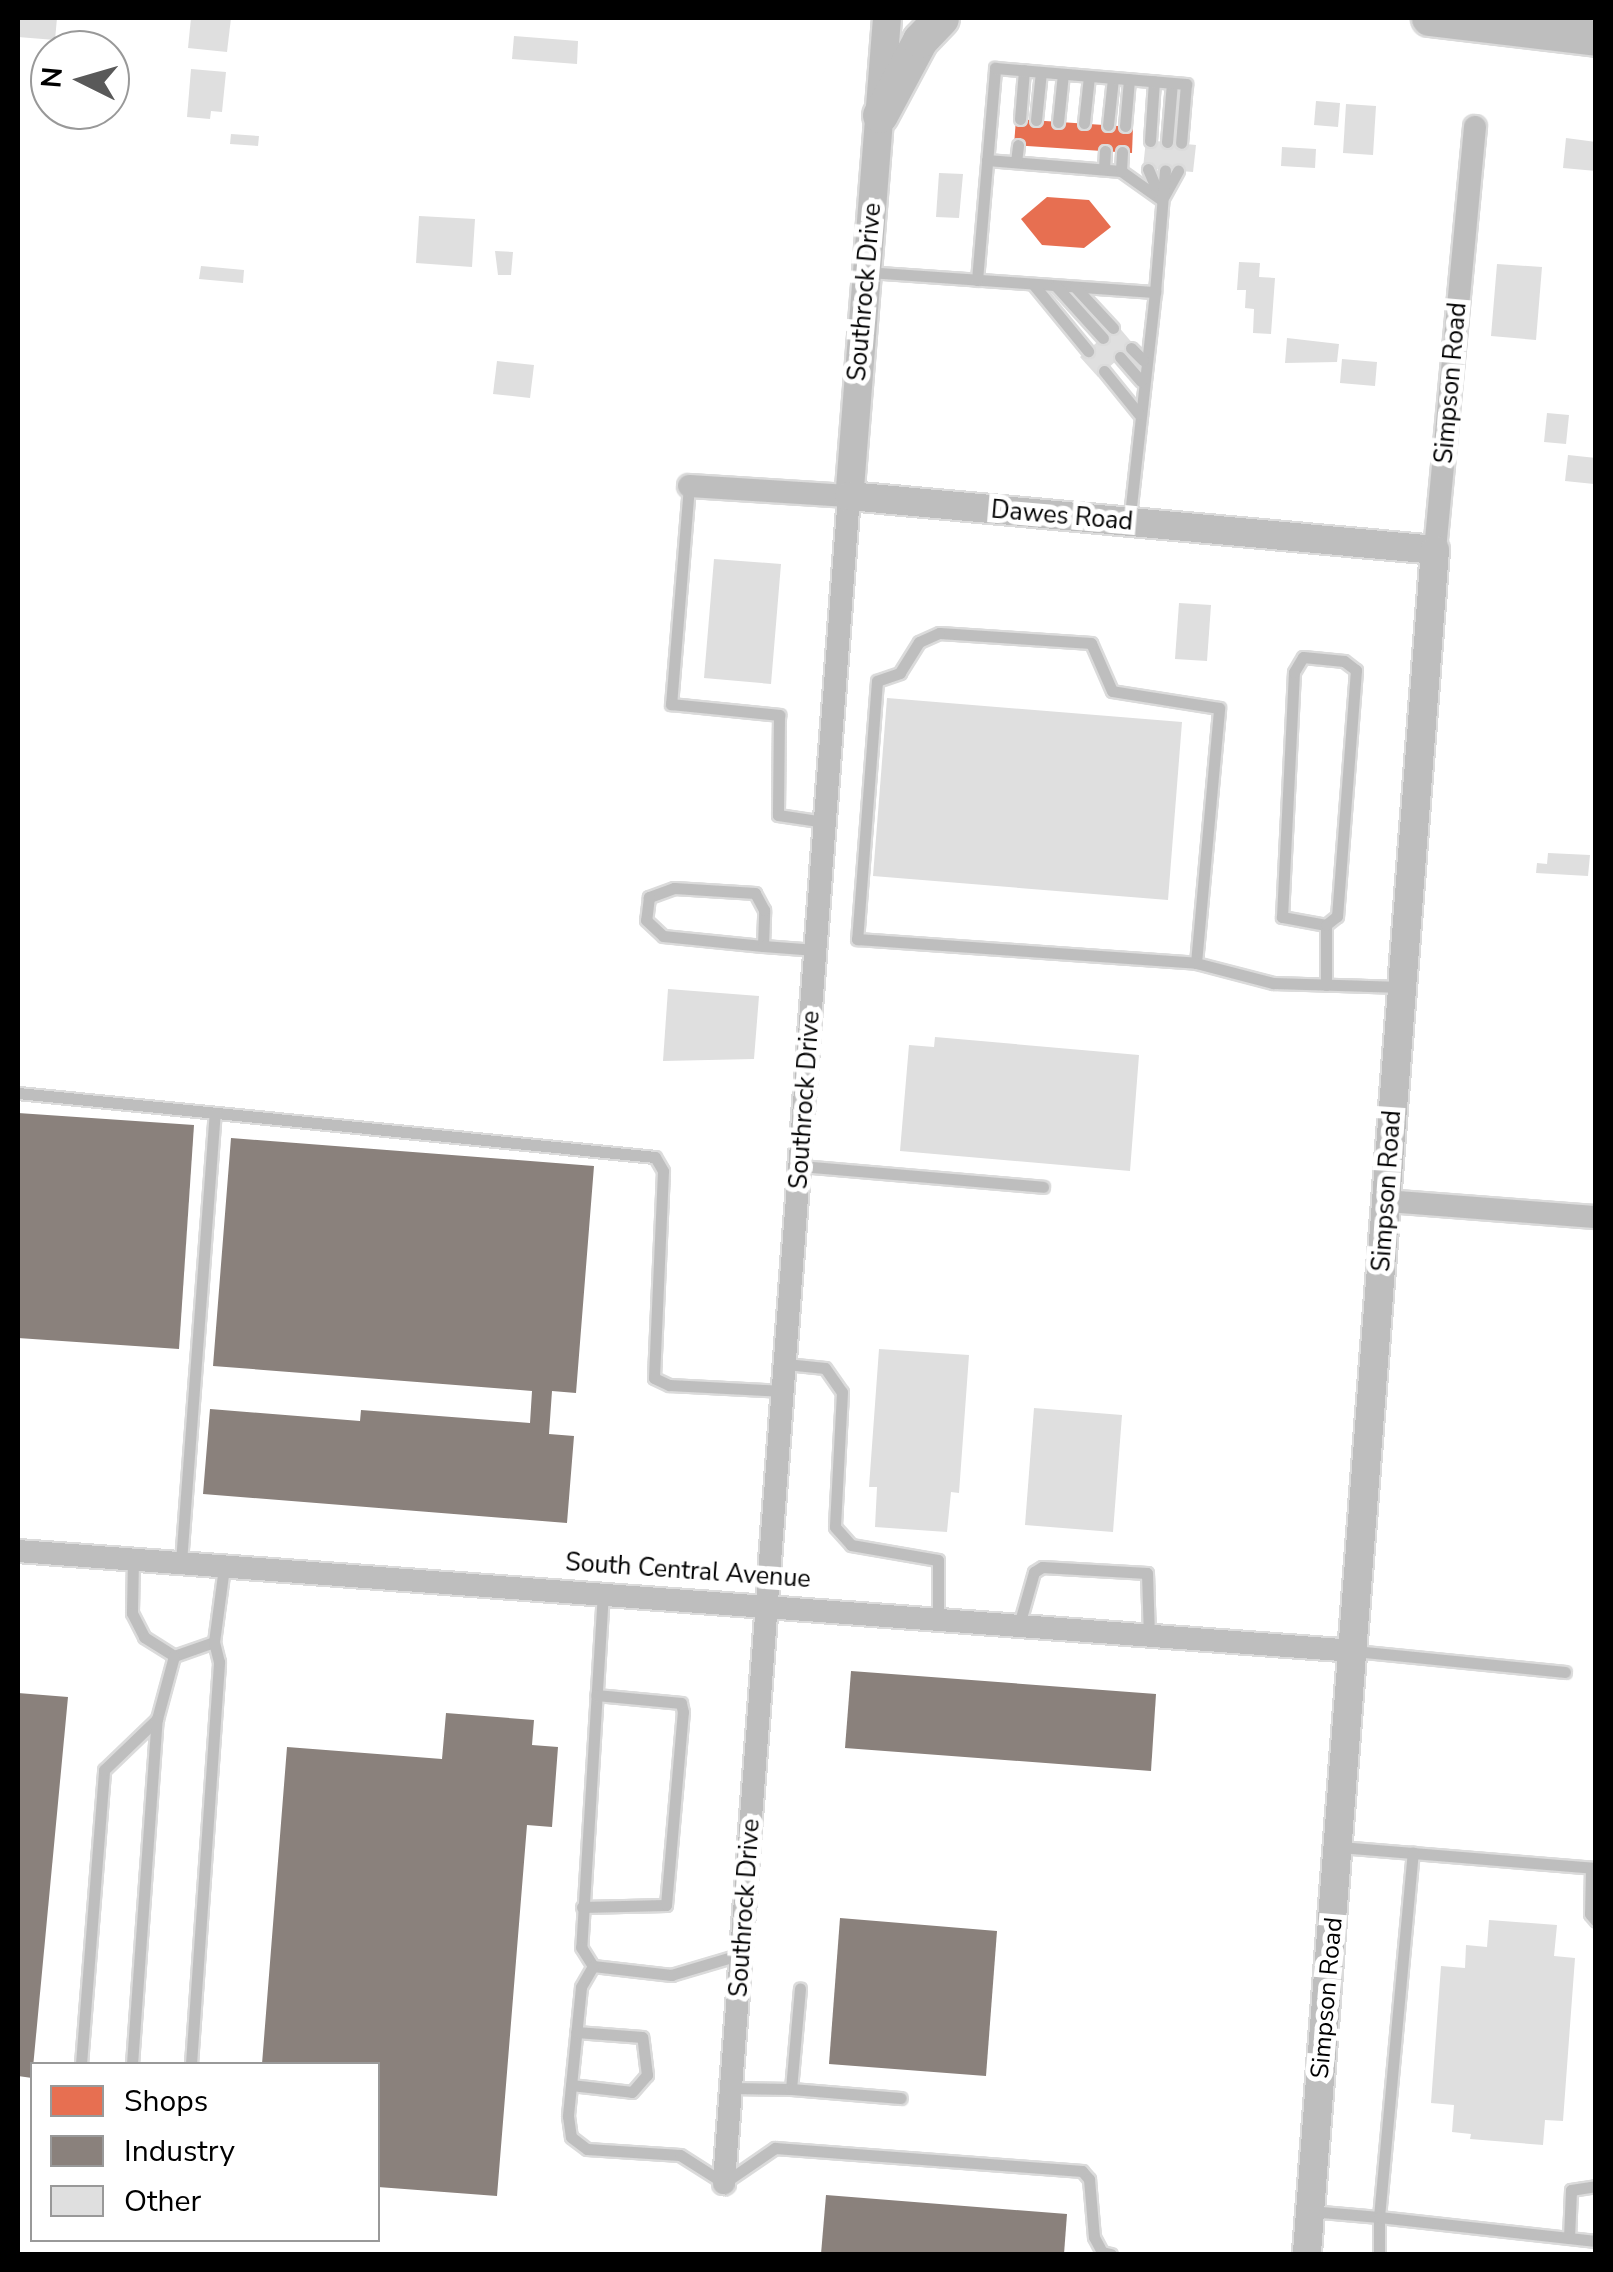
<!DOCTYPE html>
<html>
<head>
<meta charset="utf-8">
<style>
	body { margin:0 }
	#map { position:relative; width:1613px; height:2272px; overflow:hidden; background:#fff; font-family:"Nunito Sans",sans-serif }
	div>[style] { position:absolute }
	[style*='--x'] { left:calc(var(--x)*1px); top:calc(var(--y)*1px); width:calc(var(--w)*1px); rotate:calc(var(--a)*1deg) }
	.shops>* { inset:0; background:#e76f51 }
	.industry>* { inset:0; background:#8a817c }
	.building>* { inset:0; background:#dfdfdf }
	.roads { filter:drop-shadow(2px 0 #dbdbdb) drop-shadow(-2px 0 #dbdbdb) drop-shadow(0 2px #dbdbdb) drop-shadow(0 -2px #dbdbdb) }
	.service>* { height:11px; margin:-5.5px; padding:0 5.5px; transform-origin:5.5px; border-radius:5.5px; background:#bebebe }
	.minor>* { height:22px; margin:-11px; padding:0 11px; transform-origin:11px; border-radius:11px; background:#bebebe }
	.tertiary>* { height:28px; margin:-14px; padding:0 14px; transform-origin:14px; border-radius:14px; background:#bebebe }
	.primary>* { height:35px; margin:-17.5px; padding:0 17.5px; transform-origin:17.5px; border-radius:17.5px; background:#bebebe }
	span { translate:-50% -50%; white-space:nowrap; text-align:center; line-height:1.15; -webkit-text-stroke:10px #fff; paint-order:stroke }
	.street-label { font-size:25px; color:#000 }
	.frame { position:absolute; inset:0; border:20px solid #000; pointer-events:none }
	.legend { position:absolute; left:30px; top:2062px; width:350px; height:180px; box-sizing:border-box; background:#fff; border:2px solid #999; margin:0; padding:12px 18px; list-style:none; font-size:30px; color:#000 }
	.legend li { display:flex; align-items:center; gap:20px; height:50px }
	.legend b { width:50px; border:2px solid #999 }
	.north { position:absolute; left:30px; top:30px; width:100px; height:100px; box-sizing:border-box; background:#fff; border:2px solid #999; border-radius:50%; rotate:275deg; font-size:28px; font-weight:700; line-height:40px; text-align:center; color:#000 }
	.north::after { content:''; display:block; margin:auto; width:35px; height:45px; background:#595959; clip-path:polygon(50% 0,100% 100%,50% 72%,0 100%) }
</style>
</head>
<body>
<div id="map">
	<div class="shops">
		<div style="clip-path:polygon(1016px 119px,1133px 127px,1132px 153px,1014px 145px)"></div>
		<div style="clip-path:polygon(1047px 197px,1089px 200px,1111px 227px,1084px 248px,1042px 245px,1021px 219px)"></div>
	</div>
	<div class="industry">
		<div style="clip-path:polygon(18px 1113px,194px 1125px,179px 1349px,18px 1338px)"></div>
		<div style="clip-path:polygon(231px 1138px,594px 1166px,576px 1393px,552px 1391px,549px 1434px,574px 1436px,567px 1523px,203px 1494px,210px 1409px,360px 1421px,361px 1410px,530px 1423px,532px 1391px,213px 1366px)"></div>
		<div style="clip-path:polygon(851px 1671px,1156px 1694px,1151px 1771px,845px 1748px)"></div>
		<div style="clip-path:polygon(18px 1693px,68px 1697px,32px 2078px,18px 2076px)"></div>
		<div style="clip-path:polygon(446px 1713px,534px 1720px,532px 1745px,558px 1747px,552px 1827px,527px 1825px,497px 2196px,378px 2187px,378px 2064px,262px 2064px,287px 1747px,442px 1759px)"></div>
		<div style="clip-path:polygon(840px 1918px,997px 1931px,986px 2076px,829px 2064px)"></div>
		<div style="clip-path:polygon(826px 2195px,1067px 2214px,1064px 2254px,821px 2254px)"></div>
	</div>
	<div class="building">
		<div style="clip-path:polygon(18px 18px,57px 18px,55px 40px,18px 37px)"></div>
		<div style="clip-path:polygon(191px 18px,231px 18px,227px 52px,188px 48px)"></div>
		<div style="clip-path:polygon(514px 36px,578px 41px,577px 64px,512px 59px)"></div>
		<div style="clip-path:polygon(191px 69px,226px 72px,222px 112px,211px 111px,210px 119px,187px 117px)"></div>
		<div style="clip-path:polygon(1316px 101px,1340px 103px,1338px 127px,1314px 125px)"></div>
		<div style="clip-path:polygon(1346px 104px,1376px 106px,1373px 155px,1343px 153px)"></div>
		<div style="clip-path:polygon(231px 134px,259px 136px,258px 146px,230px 144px)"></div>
		<div style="clip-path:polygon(1566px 138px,1596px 142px,1596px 171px,1563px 168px)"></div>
		<div style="clip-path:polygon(1146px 140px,1196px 145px,1193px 172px,1143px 168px)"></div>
		<div style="clip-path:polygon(1282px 147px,1316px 149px,1315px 168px,1281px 166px)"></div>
		<div style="clip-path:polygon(939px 173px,963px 174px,959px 218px,936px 217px)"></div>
		<div style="clip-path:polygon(419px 216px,475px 219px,472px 267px,416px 263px)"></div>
		<div style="clip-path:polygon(495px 251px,513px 252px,511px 275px,498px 275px)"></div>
		<div style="clip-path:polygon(1239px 262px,1260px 263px,1259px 277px,1275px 278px,1271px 334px,1253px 333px,1254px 309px,1245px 308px,1246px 290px,1237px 290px)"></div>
		<div style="clip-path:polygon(1497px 264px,1542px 267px,1536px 340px,1491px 336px)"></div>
		<div style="clip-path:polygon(201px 266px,244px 270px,243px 283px,199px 279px)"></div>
		<div style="clip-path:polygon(1117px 325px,1134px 345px,1098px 377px,1080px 357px)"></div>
		<div style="clip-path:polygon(1287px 338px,1339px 344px,1337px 362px,1285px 363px)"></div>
		<div style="clip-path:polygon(1342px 359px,1377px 362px,1375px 386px,1340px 383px)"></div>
		<div style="clip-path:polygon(497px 361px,534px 365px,530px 398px,493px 394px)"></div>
		<div style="clip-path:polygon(1547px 413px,1569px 415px,1566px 444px,1544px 442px)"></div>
		<div style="clip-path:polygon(1568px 455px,1596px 458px,1594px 484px,1565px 481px)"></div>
		<div style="clip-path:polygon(714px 559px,781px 564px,771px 684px,704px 678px)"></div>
		<div style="clip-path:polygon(1179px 603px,1211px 605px,1207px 661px,1175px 659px)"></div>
		<div style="clip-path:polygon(887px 698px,1182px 722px,1168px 900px,873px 876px)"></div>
		<div style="clip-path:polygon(1548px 853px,1590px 855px,1588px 876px,1536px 873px,1537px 863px,1547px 864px)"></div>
		<div style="clip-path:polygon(668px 989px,759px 996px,754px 1059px,663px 1061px)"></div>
		<div style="clip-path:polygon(935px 1037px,1139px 1055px,1130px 1171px,900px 1151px,909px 1045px,934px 1047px)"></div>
		<div style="clip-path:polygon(879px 1349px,969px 1355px,959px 1493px,951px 1492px,947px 1532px,875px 1527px,877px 1487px,869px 1487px)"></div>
		<div style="clip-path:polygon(1034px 1408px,1122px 1415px,1113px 1532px,1025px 1525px)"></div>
		<div style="clip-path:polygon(1489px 1920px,1557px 1925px,1554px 1956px,1575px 1958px,1563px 2121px,1545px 2120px,1543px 2145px,1470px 2139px,1471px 2134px,1452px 2132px,1454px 2105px,1431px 2103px,1441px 1966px,1465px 1968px,1466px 1945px,1487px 1947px)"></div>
	</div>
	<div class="roads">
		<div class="service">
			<div style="--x:1020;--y:119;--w:49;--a:-85.3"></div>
			<div style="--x:1036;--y:120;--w:48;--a:-84.1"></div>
			<div style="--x:1058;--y:122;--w:48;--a:-84.1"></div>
			<div style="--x:1084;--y:123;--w:47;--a:-83.9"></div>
			<div style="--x:1108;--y:125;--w:47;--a:-83.9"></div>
			<div style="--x:1125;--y:126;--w:47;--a:-85.1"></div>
			<div style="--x:1150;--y:141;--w:60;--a:-86.2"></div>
			<div style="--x:1167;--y:142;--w:59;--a:-85.2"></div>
			<div style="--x:987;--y:160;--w:134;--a:4.7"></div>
			<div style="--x:1121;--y:171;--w:50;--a:35.3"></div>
			<div style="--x:1016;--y:162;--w:17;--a:-83"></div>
			<div style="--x:1104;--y:169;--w:18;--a:-87"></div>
			<div style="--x:1148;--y:169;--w:30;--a:67"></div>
			<div style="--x:1121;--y:171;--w:19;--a:-87"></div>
			<div style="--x:1164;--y:196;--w:29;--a:-61"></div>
			<div style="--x:867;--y:272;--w:289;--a:4"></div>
			<div style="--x:1155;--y:292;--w:231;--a:96.4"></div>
			<div style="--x:977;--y:280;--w:213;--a:-85.1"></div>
			<div style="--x:995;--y:68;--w:192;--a:4.8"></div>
			<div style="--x:1186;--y:84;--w:59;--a:94.8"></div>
			<div style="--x:1033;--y:284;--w:87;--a:50.6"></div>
			<div style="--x:1056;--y:286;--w:70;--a:47.9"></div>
			<div style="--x:1075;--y:287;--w:56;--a:47.2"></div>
			<div style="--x:1155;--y:292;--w:122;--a:-85.3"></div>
			<div style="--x:1131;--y:348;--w:17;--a:45"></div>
			<div style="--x:1120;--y:357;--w:32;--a:49"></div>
			<div style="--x:1104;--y:371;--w:55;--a:50.9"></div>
			<div style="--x:689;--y:486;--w:219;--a:94.7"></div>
			<div style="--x:671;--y:704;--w:109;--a:5.8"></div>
			<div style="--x:779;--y:715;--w:100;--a:90.6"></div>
			<div style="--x:778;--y:815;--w:48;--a:8.5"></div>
			<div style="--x:763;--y:946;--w:36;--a:-88"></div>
			<div style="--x:764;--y:910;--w:19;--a:-118"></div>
			<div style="--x:755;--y:893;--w:81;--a:-176.5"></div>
			<div style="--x:674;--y:888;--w:27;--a:160"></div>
			<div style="--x:649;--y:897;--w:23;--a:97"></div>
			<div style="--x:646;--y:920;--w:23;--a:43"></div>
			<div style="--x:663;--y:936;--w:100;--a:5.7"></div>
			<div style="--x:763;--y:946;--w:53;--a:4.3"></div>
			<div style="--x:1196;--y:963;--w:256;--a:-84.8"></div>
			<div style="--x:1219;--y:708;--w:108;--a:-171"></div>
			<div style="--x:1112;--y:691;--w:52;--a:-113.6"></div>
			<div style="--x:1091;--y:643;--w:152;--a:-176.2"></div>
			<div style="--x:939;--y:633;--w:22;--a:156"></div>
			<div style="--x:919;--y:642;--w:36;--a:122"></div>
			<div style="--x:900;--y:673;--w:24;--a:161"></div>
			<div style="--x:877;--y:681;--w:259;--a:94.4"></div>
			<div style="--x:857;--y:939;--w:340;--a:4"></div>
			<div style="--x:1196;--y:963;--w:80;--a:14.6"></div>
			<div style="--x:1273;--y:983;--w:129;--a:1.8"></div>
			<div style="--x:1326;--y:985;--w:60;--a:-90"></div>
			<div style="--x:1326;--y:925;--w:45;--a:-169.7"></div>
			<div style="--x:1282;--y:917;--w:245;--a:-87.2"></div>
			<div style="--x:1294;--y:672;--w:17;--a:-59"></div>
			<div style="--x:1303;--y:657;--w:41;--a:5.6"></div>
			<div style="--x:1344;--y:661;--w:15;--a:37"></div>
			<div style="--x:1356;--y:670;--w:247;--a:94.4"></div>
			<div style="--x:1337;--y:916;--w:14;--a:141"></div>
			<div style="--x:18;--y:1093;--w:640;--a:5.74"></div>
			<div style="--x:655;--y:1157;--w:16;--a:60"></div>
			<div style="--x:663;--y:1171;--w:207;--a:92.5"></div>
			<div style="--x:654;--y:1378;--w:17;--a:25"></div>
			<div style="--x:669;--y:1385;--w:115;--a:3"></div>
			<div style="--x:800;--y:1166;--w:244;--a:4.9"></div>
			<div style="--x:786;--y:1364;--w:39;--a:6"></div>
			<div style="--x:825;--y:1368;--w:29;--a:55"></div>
			<div style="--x:842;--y:1392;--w:135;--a:93"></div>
			<div style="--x:835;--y:1527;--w:24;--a:48"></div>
			<div style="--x:851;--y:1545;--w:88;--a:9.8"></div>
			<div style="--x:938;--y:1560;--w:58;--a:90"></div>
			<div style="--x:133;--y:1559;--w:54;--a:91.1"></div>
			<div style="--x:132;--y:1613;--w:27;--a:63"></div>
			<div style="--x:144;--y:1637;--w:36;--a:32"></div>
			<div style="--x:174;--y:1656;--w:42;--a:-19.3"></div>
			<div style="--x:214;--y:1642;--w:76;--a:-82.4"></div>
			<div style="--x:181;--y:1562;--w:450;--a:-85.7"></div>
			<div style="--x:603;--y:1592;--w:356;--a:93.5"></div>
			<div style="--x:581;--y:1947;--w:22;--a:58"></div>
			<div style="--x:593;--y:1966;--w:79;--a:6.6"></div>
			<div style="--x:671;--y:1975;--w:74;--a:-16.5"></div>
			<div style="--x:1019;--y:1625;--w:55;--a:-74.2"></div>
			<div style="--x:1034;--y:1572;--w:9;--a:-32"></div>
			<div style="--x:1042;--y:1567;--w:105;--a:3.3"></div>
			<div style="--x:1147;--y:1573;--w:63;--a:88.2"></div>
			<div style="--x:1355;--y:1651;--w:211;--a:5.7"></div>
			<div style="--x:1339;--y:1847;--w:258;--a:4.7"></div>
			<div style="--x:1591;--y:1868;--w:46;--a:91.2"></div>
			<div style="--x:1590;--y:1914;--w:9;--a:49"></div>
			<div style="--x:582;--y:1907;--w:84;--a:-1.4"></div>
			<div style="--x:666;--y:1905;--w:194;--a:-85"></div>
			<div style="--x:683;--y:1712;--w:9;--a:-103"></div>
			<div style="--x:681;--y:1703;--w:85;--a:-174.6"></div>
			<div style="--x:593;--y:1966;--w:24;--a:120"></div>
			<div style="--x:581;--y:1987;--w:130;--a:95.8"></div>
			<div style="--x:568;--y:2116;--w:21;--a:82"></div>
			<div style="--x:571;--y:2137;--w:20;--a:37"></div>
			<div style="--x:587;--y:2149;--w:93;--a:3.7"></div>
			<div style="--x:680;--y:2155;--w:52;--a:32.5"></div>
			<div style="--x:724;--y:2183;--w:62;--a:-34.5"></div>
			<div style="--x:775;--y:2148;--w:308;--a:4.3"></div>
			<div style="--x:1082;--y:2171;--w:11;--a:49"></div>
			<div style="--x:1089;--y:2179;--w:58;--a:85.1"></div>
			<div style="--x:1094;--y:2237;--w:17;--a:62"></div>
			<div style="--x:1102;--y:2252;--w:9;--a:13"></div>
			<div style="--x:81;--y:2064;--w:295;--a:-85.5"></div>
			<div style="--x:104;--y:1770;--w:74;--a:-43.9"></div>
			<div style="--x:157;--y:1719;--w:65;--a:-74.9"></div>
			<div style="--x:132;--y:2064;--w:346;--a:-85.9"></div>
			<div style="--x:191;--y:2064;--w:403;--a:-86"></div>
			<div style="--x:219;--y:1662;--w:21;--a:-104"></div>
			<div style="--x:571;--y:2085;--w:61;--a:6.5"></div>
			<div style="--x:632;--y:2092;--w:23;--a:-49"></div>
			<div style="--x:647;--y:2075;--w:38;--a:-97"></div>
			<div style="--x:642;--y:2037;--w:66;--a:-175.7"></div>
			<div style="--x:731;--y:2088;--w:60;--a:1"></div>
			<div style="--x:791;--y:2089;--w:101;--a:-84.9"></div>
			<div style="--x:791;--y:2089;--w:110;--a:4.7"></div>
			<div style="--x:1310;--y:2211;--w:69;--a:5"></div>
			<div style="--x:1379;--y:2217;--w:366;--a:-84.7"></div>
			<div style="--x:1569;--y:2238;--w:48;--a:-87.6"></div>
			<div style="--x:1571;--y:2190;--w:25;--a:-9"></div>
			<div style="--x:1379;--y:2254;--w:37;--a:-90"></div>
			<div style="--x:1379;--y:2217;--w:218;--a:6.3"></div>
		</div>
		<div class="minor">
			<div style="--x:689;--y:486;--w:160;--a:3.6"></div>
			<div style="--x:849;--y:496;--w:1692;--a:94.24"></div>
			<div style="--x:1435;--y:550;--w:425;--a:-84.6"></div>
			<div style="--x:1386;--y:1201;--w:211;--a:4.4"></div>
			<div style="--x:18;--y:1551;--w:1341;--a:4.28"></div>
		</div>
		<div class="tertiary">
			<div style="--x:887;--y:18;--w:480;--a:94.5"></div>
			<div style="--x:849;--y:496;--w:588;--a:5.26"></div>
			<div style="--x:1435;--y:550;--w:1709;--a:94.3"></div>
		</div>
		<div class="primary">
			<div style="--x:1429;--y:18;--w:168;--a:6.8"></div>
			<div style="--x:880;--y:115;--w:85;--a:-61.9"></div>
			<div style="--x:920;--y:40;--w:30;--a:-46"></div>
		</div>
	</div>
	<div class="street-label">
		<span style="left:865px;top:292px;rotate:-85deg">Southrock Drive</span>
		<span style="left:1451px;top:383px;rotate:-85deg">Simpson Road</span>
		<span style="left:1062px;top:516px;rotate:5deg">Dawes Road</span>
		<span style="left:805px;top:1100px;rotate:-86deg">Southrock Drive</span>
		<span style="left:1387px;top:1191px;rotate:-86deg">Simpson Road</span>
		<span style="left:688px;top:1571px;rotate:4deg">South Central Avenue</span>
		<span style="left:745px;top:1908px;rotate:-86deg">Southrock Drive</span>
		<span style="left:1327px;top:1998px;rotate:-85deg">Simpson Road</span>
	</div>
	<div class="frame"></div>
	<ul class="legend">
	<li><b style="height:28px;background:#e76f51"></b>Shops</li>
	<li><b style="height:28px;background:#8a817c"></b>Industry</li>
	<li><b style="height:28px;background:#dfdfdf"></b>Other</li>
	</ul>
	<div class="north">N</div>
</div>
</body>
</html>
